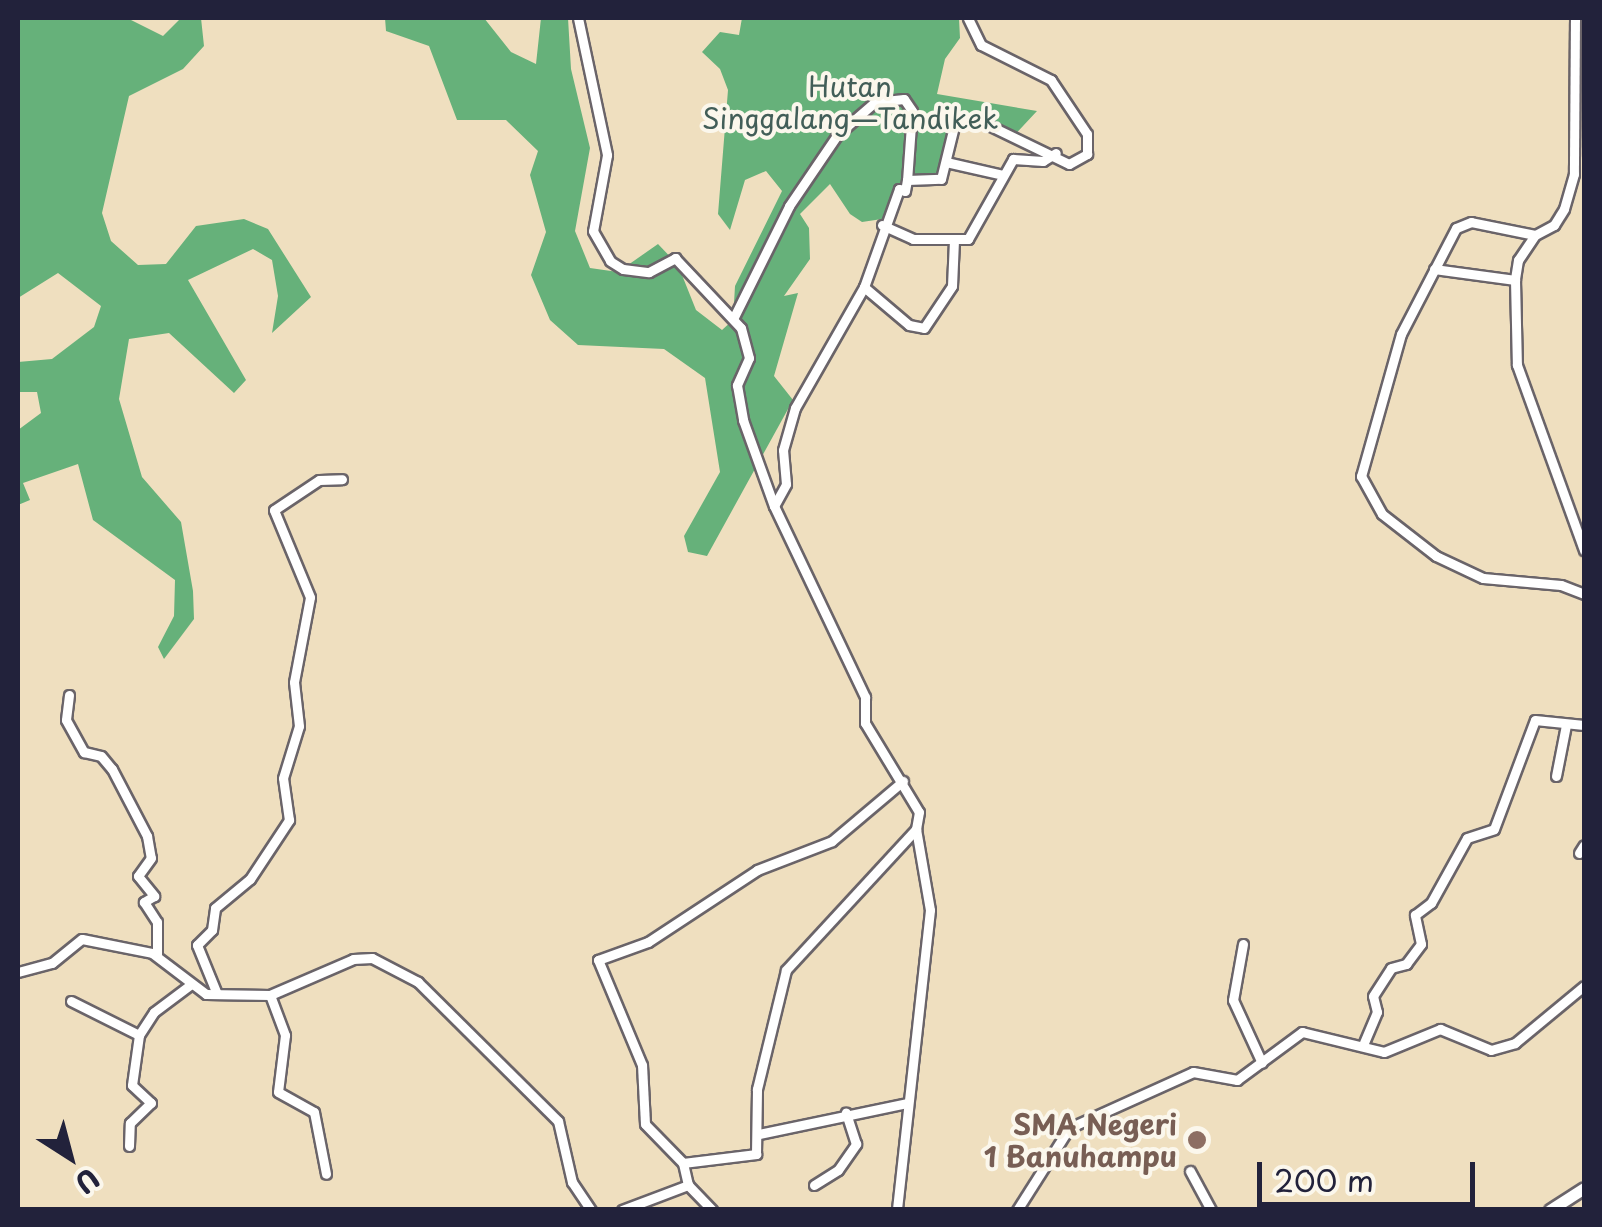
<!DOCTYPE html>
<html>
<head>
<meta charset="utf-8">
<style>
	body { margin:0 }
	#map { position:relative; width:1602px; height:1227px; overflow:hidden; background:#efdfbf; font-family:"Playpen Sans",sans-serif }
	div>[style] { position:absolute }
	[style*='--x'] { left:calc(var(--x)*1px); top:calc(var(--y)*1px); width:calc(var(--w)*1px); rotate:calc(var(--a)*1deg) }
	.forest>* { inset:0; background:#66b17a }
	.roads { filter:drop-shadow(2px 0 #6a6469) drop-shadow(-2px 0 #6a6469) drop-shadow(0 2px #6a6469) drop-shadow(0 -2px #6a6469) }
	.minor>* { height:9px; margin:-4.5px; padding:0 4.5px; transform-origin:4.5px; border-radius:4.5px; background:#fff }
	.major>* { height:11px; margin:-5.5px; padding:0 5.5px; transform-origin:5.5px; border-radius:5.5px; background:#fff }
	.dots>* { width:28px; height:28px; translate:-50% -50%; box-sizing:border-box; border:5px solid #fbf7ec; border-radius:50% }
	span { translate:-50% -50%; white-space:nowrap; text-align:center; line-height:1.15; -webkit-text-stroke:8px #fbf7ec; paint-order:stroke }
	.park-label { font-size:28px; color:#425e58 }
	.education-label { font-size:28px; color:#785e54; font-weight:700 }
	.right { translate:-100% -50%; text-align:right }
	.frame { position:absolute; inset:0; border:20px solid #22223b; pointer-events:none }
	.north { position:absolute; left:20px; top:1107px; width:100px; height:100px; -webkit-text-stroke:8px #fbf7ec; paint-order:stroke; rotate:144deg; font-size:28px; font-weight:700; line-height:40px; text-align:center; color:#22223b }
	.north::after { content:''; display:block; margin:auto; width:35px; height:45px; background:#22223b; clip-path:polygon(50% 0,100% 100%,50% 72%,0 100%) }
	.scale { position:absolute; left:1257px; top:1162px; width:218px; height:45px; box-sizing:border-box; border:5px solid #22223b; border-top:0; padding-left:12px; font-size:30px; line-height:35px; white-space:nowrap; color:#22223b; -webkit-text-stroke:8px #fbf7ec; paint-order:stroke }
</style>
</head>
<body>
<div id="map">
	<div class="forest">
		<div style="clip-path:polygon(18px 18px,127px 18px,163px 36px,181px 18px,201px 18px,204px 46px,183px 69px,129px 96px,102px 213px,111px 241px,138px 265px,166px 264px,196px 226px,244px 219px,268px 229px,311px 297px,272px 333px,278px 296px,272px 260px,253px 249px,188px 280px,246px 380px,234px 393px,169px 333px,129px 339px,119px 399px,142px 477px,181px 522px,193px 591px,194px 619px,164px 659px,158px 647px,174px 616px,175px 580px,93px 520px,78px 464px,23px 483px,30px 500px,18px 505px,18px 430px,41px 413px,37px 392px,18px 392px,18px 362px,52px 359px,94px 327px,101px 306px,58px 273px,18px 298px)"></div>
		<div style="clip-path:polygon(385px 18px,484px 18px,511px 52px,536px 64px,541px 18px,568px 18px,571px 69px,590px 148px,575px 231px,590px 268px,618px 272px,658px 244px,678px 265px,696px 310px,722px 330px,733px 320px,735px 286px,782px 191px,766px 171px,745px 180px,730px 230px,718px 214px,728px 90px,720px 69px,702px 52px,720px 32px,739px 35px,742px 18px,959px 18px,960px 38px,945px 59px,937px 94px,1037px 111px,1011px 139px,978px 123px,950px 128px,940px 171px,910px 184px,901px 181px,882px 219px,862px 222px,850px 214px,830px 184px,800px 214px,809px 228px,810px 259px,784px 296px,798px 293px,774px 376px,793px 400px,707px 556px,688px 552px,684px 536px,720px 472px,705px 378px,664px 349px,578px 345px,550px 320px,531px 275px,546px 232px,530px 175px,538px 151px,506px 120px,457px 120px,429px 46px,386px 31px)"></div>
	</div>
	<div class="roads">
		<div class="minor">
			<div style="--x:578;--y:18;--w:140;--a:78"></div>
			<div style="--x:607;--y:155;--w:77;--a:100.4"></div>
			<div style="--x:593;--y:231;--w:34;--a:60"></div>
			<div style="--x:610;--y:261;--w:15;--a:32"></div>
			<div style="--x:623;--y:269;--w:26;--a:7"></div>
			<div style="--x:649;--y:272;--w:30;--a:-28"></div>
			<div style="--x:675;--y:258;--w:96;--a:46.7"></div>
			<div style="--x:741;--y:328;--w:31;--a:75"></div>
			<div style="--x:749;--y:358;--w:30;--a:114"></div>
			<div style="--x:737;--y:385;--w:36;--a:80"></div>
			<div style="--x:743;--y:420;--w:91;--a:70.2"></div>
			<div style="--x:774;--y:506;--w:212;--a:64.5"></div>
			<div style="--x:865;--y:697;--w:26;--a:90"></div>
			<div style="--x:865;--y:723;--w:104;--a:58.8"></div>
			<div style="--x:919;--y:812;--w:17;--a:100"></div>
			<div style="--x:916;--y:829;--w:82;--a:80.2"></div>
			<div style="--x:930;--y:910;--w:302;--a:96.3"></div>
			<div style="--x:1575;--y:18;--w:156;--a:90.4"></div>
			<div style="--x:1574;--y:174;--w:36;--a:106"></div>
			<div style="--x:1564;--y:209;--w:19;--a:122"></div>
			<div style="--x:1554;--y:225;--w:21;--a:152"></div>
			<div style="--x:1535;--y:235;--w:65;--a:-168.5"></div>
			<div style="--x:1471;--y:222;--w:16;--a:158"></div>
			<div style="--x:1456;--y:228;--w:119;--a:117.4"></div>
			<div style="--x:1401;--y:334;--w:148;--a:105.7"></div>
			<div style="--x:1361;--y:476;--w:43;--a:61.1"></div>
			<div style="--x:1382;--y:514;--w:68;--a:37.9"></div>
			<div style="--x:1436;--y:556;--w:52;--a:25.1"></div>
			<div style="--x:1483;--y:578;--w:78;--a:5.1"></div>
			<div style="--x:1561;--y:585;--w:25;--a:21"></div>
			<div style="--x:946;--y:162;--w:58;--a:12.8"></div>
			<div style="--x:882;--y:225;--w:34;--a:24"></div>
			<div style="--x:913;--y:239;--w:55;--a:0"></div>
			<div style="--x:968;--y:239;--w:92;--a:-60.6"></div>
			<div style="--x:1013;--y:159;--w:30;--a:4"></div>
			<div style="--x:1043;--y:161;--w:15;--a:-32"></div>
			<div style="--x:1535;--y:235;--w:30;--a:124"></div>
			<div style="--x:1518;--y:260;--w:20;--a:99"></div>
			<div style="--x:1515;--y:280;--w:85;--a:88.7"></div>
			<div style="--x:1517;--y:365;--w:197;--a:70.1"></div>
			<div style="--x:1434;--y:269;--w:82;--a:7.7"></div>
			<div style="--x:864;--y:287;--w:59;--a:40.2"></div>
			<div style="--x:909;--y:325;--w:15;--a:11"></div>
			<div style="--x:924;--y:328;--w:50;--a:-56.3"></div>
			<div style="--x:952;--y:286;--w:45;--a:-87.5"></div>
			<div style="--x:733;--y:319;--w:126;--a:-63.6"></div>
			<div style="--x:789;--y:206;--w:87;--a:-55.8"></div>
			<div style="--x:838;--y:134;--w:49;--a:-40.9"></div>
			<div style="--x:875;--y:102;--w:29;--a:-6"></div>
			<div style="--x:904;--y:99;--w:14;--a:56"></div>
			<div style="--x:912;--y:111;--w:69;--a:94.1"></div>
			<div style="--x:774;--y:506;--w:25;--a:-61"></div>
			<div style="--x:786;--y:484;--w:34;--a:-95"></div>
			<div style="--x:783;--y:450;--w:44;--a:-74.1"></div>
			<div style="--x:795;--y:408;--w:139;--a:-60.3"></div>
			<div style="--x:864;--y:287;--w:104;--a:-70.3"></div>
			<div style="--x:899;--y:189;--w:6;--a:18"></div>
			<div style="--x:905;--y:191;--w:11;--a:-80"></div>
			<div style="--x:907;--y:180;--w:34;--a:-2"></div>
			<div style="--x:941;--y:179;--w:55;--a:-76.2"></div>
			<div style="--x:954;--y:126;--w:25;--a:-14"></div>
			<div style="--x:978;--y:120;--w:101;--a:25.8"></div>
			<div style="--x:1069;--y:164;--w:21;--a:-29"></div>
			<div style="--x:1087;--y:154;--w:20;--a:-90"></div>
			<div style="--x:1087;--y:134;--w:65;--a:-123.7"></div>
			<div style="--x:1051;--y:80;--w:78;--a:-153.4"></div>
			<div style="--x:981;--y:45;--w:30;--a:-116"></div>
			<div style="--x:69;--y:695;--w:25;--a:97"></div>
			<div style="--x:66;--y:720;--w:37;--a:61"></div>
			<div style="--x:84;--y:752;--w:17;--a:13"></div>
			<div style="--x:101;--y:756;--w:17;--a:50"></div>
			<div style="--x:112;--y:769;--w:76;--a:62.4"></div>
			<div style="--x:147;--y:836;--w:22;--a:80"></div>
			<div style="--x:151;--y:858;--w:22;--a:126"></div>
			<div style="--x:138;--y:876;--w:26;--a:51"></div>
			<div style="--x:154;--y:896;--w:12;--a:149"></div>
			<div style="--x:144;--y:902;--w:24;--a:57"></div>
			<div style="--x:157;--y:922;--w:34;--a:90"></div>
			<div style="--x:1556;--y:776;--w:52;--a:-78.9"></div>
			<div style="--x:1579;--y:853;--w:9;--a:-58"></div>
			<div style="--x:1243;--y:944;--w:57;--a:100.1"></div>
			<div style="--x:1233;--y:1000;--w:69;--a:65.3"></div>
			<div style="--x:18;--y:972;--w:35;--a:-15"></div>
			<div style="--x:52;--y:963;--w:38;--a:-39"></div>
			<div style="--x:82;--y:939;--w:71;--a:11.3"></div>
			<div style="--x:152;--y:953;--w:68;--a:37.2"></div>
			<div style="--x:206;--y:994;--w:64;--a:0.9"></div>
			<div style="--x:270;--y:995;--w:90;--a:-23.4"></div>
			<div style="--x:353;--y:959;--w:19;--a:-3"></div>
			<div style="--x:372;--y:958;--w:52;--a:27.6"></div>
			<div style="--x:418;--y:982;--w:197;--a:44.8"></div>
			<div style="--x:558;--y:1121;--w:63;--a:77.1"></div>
			<div style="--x:572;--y:1182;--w:34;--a:56"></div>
			<div style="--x:217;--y:994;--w:53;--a:-112.2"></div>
			<div style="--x:197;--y:945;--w:21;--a:-45"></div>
			<div style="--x:212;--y:930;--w:22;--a:-82"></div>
			<div style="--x:215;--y:908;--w:45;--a:-39.6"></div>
			<div style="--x:250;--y:879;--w:71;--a:-56.5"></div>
			<div style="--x:289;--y:820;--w:42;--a:-98.1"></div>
			<div style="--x:283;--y:778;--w:54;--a:-72.9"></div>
			<div style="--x:299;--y:726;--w:44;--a:-96.5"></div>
			<div style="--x:294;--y:682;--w:86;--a:-79.3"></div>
			<div style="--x:310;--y:597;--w:94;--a:-112.5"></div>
			<div style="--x:274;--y:510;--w:54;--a:-33.7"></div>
			<div style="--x:319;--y:480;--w:23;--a:-2"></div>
			<div style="--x:270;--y:995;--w:43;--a:69.4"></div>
			<div style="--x:285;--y:1035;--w:57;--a:97"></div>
			<div style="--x:278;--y:1092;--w:41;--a:29.1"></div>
			<div style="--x:314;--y:1112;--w:63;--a:79"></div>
			<div style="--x:71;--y:1001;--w:76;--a:26.6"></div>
			<div style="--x:1363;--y:1045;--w:36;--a:-67"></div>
			<div style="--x:1377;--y:1012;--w:16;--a:-104"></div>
			<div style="--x:1373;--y:996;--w:33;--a:-57"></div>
			<div style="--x:1391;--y:968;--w:16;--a:-15"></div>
			<div style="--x:1406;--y:964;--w:25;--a:-53"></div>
			<div style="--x:1421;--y:944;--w:30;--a:-102"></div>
			<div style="--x:1415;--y:915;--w:20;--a:-37"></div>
			<div style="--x:1431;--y:903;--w:74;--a:-61"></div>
			<div style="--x:1467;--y:838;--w:28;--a:-18"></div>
			<div style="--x:1494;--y:829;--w:116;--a:-69.4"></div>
			<div style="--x:1535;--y:720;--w:49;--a:5.8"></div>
			<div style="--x:759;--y:1134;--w:152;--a:-11.8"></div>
			<div style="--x:129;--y:1146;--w:23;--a:-88"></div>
			<div style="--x:130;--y:1123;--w:29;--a:-44"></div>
			<div style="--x:151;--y:1103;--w:26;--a:-137"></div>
			<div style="--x:132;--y:1085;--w:50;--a:-82"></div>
			<div style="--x:139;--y:1035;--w:27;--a:-57"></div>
			<div style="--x:154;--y:1012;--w:45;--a:-36.9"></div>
			<div style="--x:683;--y:1163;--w:74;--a:-7"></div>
			<div style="--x:756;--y:1154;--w:65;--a:-89.1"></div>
			<div style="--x:757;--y:1089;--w:122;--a:-76.3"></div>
			<div style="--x:786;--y:970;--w:192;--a:-47.3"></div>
			<div style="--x:1190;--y:1171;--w:44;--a:61.7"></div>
			<div style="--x:688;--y:1185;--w:23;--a:-103"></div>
			<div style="--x:683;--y:1163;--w:54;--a:-134.3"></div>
			<div style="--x:645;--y:1124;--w:59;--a:-92.9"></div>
			<div style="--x:642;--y:1065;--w:114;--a:-112.7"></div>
			<div style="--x:598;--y:960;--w:53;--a:-19.8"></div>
			<div style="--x:648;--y:942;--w:131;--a:-33.4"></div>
			<div style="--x:757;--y:870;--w:80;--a:-21.1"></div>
			<div style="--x:832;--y:841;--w:93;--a:-40.2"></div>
			<div style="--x:814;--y:1185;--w:28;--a:-32"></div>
			<div style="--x:838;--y:1170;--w:32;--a:-55"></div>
			<div style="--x:856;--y:1144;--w:33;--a:-108"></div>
			<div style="--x:622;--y:1210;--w:71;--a:-20.7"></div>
			<div style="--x:688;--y:1185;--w:35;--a:46"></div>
			<div style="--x:1017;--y:1210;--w:97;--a:-57.6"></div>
			<div style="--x:1069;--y:1128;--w:136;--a:-24.3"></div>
			<div style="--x:1193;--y:1072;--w:45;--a:10.3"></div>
			<div style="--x:1237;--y:1080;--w:81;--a:-36.4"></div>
			<div style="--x:1302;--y:1032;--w:84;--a:13.7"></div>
			<div style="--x:1384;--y:1052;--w:61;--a:-22.3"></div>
			<div style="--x:1440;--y:1029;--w:55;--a:22.4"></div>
			<div style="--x:1491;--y:1050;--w:25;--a:-16"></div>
			<div style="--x:1515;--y:1043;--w:89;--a:-39.6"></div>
		</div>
		<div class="major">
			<div style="--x:1550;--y:1210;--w:40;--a:-32.9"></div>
		</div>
	</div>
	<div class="dots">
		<div style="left:1197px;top:1140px;background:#8d6e63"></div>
	</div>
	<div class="park-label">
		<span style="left:850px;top:102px">Hutan<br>Singgalang—Tandikek</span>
	</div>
	<div class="education-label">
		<span class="right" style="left:1177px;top:1140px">SMA Negeri<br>1 Banuhampu</span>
	</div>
	<div class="frame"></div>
	<div class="north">U</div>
	<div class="scale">200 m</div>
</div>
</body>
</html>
